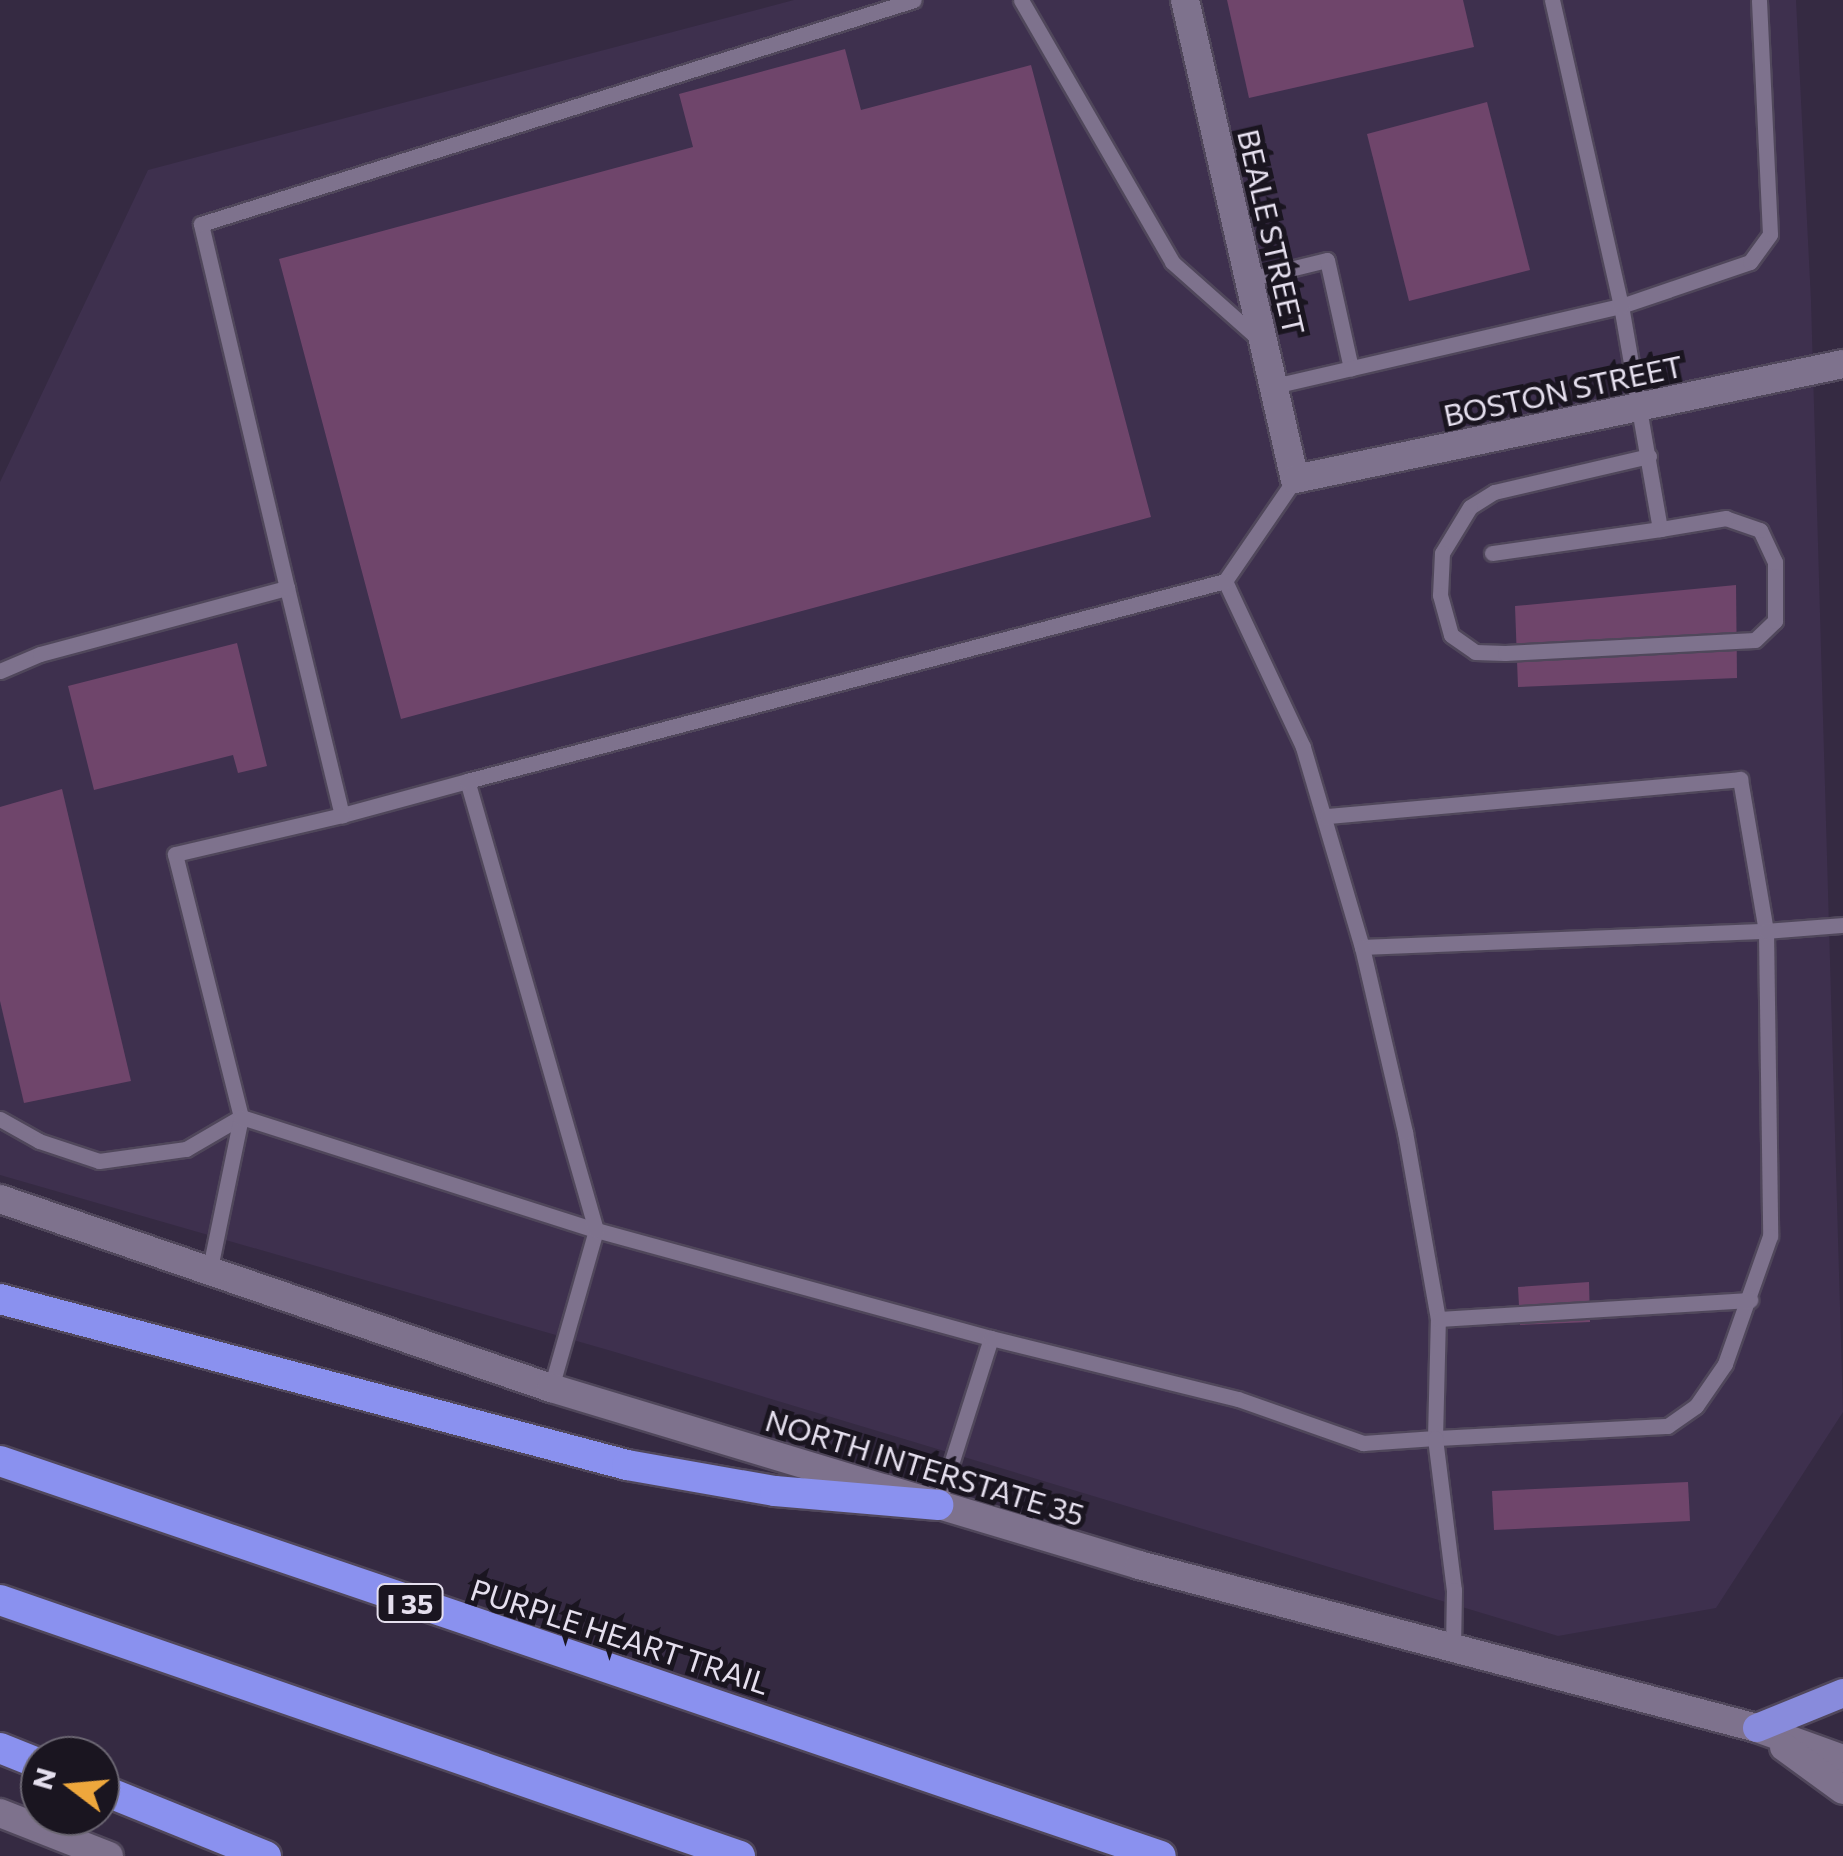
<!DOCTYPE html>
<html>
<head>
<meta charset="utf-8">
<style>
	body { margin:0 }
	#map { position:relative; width:1843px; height:1856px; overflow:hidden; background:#352a42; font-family:Commissioner,sans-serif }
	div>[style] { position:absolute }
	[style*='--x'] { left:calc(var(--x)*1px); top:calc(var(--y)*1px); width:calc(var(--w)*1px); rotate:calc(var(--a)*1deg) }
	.built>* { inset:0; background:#3e304e }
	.building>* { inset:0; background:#6f456b }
	.roads { filter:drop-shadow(2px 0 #50475b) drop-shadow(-2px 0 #50475b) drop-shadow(0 2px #50475b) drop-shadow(0 -2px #50475b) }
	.service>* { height:15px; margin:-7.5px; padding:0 7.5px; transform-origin:7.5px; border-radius:7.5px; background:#7e728d }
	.minor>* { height:28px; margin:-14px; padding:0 14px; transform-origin:14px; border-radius:14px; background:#7e728d }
	.secondary>* { height:28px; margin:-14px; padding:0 14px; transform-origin:14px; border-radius:14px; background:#7e728d }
	.trunk>* { height:28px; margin:-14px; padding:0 14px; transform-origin:14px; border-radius:14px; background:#888bdc }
	.motorway>* { height:30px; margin:-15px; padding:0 15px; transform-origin:15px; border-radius:15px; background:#8a91ef }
	span { translate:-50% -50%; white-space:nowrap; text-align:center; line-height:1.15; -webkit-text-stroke:10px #1a1520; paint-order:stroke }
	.shield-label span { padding:2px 8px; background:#1a1520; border:2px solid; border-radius:8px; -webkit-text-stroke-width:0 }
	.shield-label { font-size:28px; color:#e5dfee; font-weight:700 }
	.street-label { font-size:30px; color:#e5dfee }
	.north { position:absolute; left:20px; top:1736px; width:100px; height:100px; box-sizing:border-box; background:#1a1520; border:2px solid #6b6672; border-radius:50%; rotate:286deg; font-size:28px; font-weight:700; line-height:40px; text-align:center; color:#e5dfee }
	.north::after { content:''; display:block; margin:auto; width:35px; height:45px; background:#eea73c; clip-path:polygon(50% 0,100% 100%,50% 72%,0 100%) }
</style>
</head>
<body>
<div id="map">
	<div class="built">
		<div style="clip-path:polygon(794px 0,1796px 0,1811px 301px,1843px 1412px,1716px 1608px,1558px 1636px,615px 1352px,0 1175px,0 482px,148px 170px)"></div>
	</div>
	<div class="building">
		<div style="clip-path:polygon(1227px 0,1463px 0,1474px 47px,1249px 98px)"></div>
		<div style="clip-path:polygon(845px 49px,861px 110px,1031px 65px,1151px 517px,401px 719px,279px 259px,693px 147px,679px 94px)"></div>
		<div style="clip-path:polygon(1487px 102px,1530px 270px,1409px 301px,1367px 134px)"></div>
		<div style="clip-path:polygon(1736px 585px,1737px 678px,1518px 687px,1515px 606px)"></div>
		<div style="clip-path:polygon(237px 643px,267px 766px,238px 773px,233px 755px,94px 790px,68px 686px)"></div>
		<div style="clip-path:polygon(62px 789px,131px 1081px,24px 1103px,0 1001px,0 807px)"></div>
		<div style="clip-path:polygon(1589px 1282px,1590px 1322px,1520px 1325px,1518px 1287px)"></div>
		<div style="clip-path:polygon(1688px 1482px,1690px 1521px,1494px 1530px,1492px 1491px)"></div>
	</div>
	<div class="roads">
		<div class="service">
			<div style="--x:1021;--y:0;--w:302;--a:60"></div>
			<div style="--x:1172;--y:262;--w:119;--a:41.6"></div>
			<div style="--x:1249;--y:279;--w:80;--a:-13.7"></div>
			<div style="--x:1327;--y:260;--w:111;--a:77.5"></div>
			<div style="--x:1274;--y:386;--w:356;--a:-13"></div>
			<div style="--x:1621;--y:306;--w:136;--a:-18.8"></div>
			<div style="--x:1750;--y:262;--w:34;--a:-54"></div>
			<div style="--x:1770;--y:234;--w:234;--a:-92.7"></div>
			<div style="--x:1649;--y:456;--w:159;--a:166.9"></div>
			<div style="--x:1494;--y:492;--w:28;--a:148"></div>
			<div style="--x:1470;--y:507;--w:54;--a:121.3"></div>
			<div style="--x:1442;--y:553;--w:42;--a:92.7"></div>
			<div style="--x:1440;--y:595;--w:41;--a:74.6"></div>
			<div style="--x:1451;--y:635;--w:29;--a:35"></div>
			<div style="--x:1475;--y:652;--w:30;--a:2"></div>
			<div style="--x:1505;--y:653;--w:250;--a:-3"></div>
			<div style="--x:1755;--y:640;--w:28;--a:-44"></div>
			<div style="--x:1775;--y:621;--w:59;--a:-90"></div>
			<div style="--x:1775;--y:562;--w:35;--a:-115"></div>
			<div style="--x:1760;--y:530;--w:36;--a:-161"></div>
			<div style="--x:1726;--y:518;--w:67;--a:170.5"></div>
			<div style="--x:1295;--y:479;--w:124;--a:124.5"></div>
			<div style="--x:1225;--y:581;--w:183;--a:64.8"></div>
			<div style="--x:1303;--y:747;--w:209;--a:73.6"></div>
			<div style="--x:1362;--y:947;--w:404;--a:-2.3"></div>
			<div style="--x:1766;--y:931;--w:305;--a:89.2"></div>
			<div style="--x:1770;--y:1236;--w:136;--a:109.4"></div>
			<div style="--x:1725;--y:1364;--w:51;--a:124.6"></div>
			<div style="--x:1696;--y:1406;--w:35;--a:145"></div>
			<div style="--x:1667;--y:1426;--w:232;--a:177"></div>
			<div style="--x:1435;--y:1438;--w:119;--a:-88.6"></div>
			<div style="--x:1438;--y:1319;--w:190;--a:-100"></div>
			<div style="--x:1405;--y:1132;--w:190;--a:-103.1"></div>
			<div style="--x:1492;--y:553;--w:170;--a:-8.1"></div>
			<div style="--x:1660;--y:529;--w:226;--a:-99.9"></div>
			<div style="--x:1621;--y:306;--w:314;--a:-102.7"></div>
			<div style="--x:287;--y:588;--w:234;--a:76.4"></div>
			<div style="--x:342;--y:815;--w:130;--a:-15.2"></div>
			<div style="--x:0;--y:671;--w:43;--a:-23"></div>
			<div style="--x:40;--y:654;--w:256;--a:-15"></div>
			<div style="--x:287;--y:588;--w:374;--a:-103.3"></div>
			<div style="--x:201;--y:224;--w:747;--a:-17.44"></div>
			<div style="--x:1327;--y:816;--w:415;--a:-5.1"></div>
			<div style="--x:1740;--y:779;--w:154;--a:80.3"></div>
			<div style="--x:1766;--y:931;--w:77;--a:-4.5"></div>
			<div style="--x:0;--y:1119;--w:45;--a:29.4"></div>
			<div style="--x:39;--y:1141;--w:63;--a:18.4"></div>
			<div style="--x:99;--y:1161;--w:88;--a:-7.9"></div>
			<div style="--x:186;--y:1149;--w:64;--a:-30.2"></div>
			<div style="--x:241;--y:1117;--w:271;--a:-104.1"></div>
			<div style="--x:175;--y:854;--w:171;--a:-13.1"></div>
			<div style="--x:210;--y:1268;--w:154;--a:-78.4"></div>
			<div style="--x:241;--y:1117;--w:373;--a:17.7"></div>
			<div style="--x:596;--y:1230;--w:409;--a:15.3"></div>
			<div style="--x:1438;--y:1319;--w:313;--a:-3.5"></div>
			<div style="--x:551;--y:1388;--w:164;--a:-74.1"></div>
			<div style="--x:596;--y:1230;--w:467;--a:-106"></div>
			<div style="--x:467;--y:781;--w:784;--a:-14.78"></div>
			<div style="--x:938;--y:1505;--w:175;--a:-72.4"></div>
			<div style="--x:991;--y:1338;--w:254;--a:13.9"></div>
			<div style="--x:1238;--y:1399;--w:133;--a:19.4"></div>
			<div style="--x:1363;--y:1443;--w:72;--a:-4"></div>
			<div style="--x:1435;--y:1438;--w:153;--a:82.9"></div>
			<div style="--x:1454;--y:1590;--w:60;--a:91"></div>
		</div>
		<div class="minor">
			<div style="--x:1185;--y:0;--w:491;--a:77.1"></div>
			<div style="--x:1295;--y:479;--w:560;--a:-11.85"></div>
		</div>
		<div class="secondary">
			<div style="--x:0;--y:1199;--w:583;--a:18.93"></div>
			<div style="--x:551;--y:1388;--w:350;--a:16.8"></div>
			<div style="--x:886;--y:1489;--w:264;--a:16.7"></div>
			<div style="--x:1139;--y:1565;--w:639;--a:14.78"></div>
			<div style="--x:1757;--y:1728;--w:91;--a:19.8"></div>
			<div style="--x:1784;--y:1747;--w:73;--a:36.1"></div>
			<div style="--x:0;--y:1813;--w:117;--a:21.5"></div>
		</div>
		<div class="trunk">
			<div style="--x:1757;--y:1728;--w:93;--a:-22.1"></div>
		</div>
		<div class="motorway">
			<div style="--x:0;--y:1299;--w:649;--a:14.83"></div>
			<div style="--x:627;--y:1465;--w:150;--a:10"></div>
			<div style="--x:775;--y:1491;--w:164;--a:4.9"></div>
			<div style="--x:0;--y:1461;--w:1226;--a:18.79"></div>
			<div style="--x:0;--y:1600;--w:783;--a:19.08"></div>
			<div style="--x:0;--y:1748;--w:43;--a:21.8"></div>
			<div style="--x:100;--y:1789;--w:179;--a:22"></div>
		</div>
	</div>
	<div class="shield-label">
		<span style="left:410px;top:1603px">I 35</span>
	</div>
	<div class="street-label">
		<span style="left:1272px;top:232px;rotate:77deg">BEALE STREET</span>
		<span style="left:1563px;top:390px;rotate:-12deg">BOSTON STREET</span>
		<span style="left:925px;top:1467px;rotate:17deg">NORTH INTERSTATE 35</span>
		<span style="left:620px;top:1636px;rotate:18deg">PURPLE HEART TRAIL</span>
	</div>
	<div class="north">N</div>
</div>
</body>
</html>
